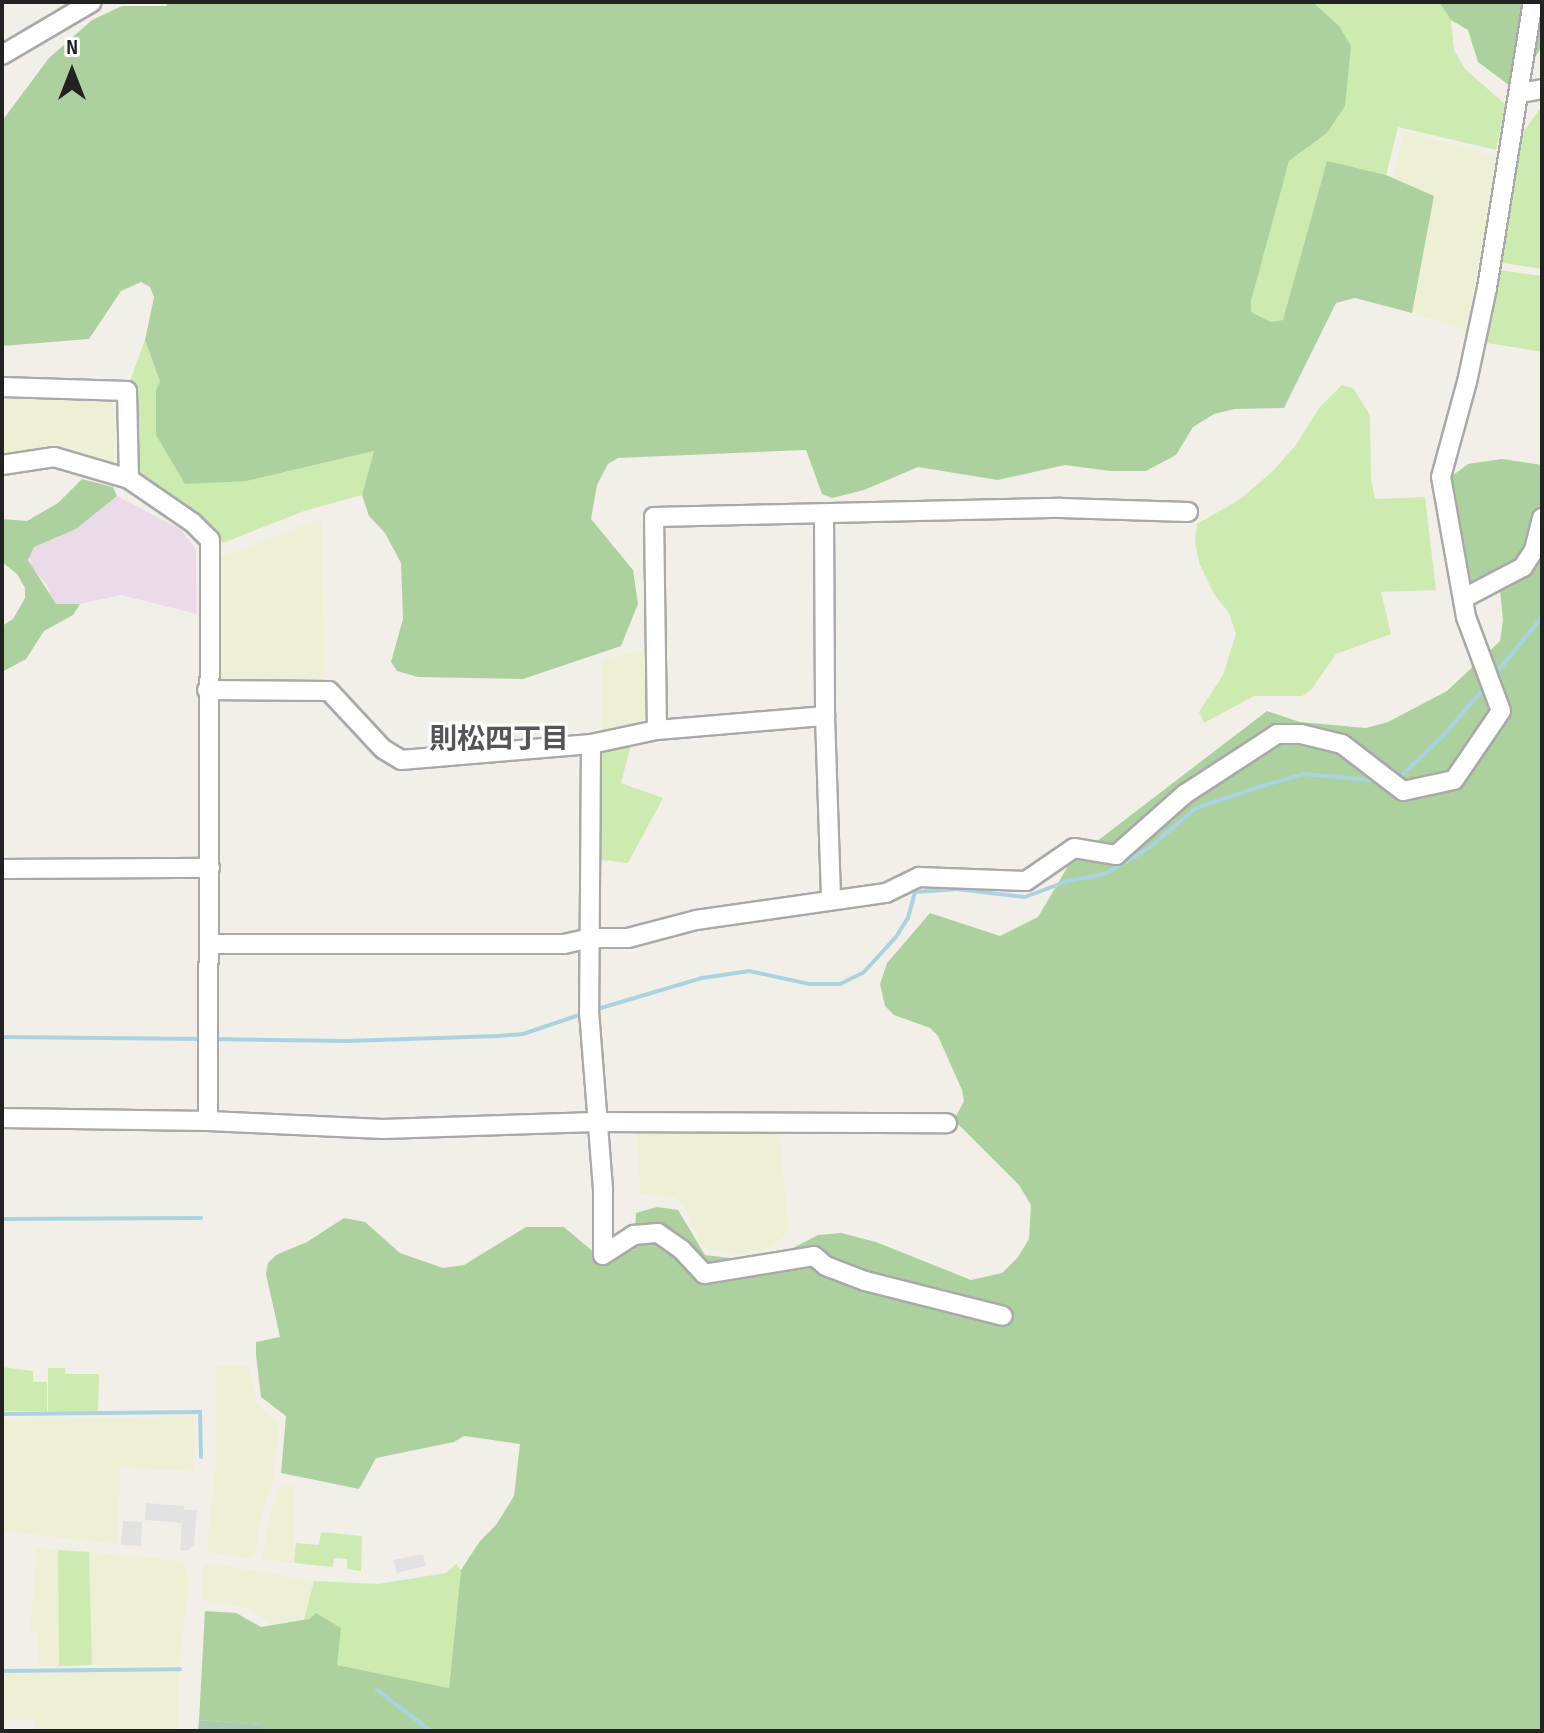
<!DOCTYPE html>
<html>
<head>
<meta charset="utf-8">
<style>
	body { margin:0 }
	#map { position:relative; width:1544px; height:1733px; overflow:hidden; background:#f2efe9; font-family:"Sofia Sans Condensed","Noto Sans JP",sans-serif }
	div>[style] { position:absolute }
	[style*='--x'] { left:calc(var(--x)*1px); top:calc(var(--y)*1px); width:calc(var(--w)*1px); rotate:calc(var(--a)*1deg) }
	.industrial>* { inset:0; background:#ebdbe8 }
	.farmland>* { inset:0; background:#eef0d5 }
	.grass>* { inset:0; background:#cdebb0 }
	.forest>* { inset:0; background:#add19e }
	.cemetery>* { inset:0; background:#aacbaf }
	.parking>* { inset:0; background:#e2e2e2 }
	.stream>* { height:4px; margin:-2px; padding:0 2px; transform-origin:2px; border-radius:2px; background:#aad3df }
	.roads { filter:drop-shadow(2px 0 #a9a9a9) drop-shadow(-2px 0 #a9a9a9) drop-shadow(0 2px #a9a9a9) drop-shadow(0 -2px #a9a9a9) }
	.minor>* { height:18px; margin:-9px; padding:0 9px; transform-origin:9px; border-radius:9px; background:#fff }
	span { translate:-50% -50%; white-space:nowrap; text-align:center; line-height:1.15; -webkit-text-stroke:6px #fff; paint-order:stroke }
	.neighbourhood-label { font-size:28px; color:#555; font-weight:700 }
	.frame { position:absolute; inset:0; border:4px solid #222; pointer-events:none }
	.north { position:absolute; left:32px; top:32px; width:80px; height:80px; -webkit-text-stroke:6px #fff; paint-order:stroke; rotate:0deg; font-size:22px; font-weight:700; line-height:32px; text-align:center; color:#222 }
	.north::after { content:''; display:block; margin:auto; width:28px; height:36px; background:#222; clip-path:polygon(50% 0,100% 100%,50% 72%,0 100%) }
</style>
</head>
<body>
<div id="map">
	<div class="industrial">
		<div style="clip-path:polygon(117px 496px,180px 529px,190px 541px,196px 550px,197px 614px,121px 595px,80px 604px,56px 604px,52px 600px,47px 585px,32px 568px,29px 555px,34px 547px,76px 529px)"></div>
	</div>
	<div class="farmland">
		<div style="clip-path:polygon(1404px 131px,1498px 157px,1467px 330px,1412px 313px,1434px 196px,1391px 181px)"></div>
		<div style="clip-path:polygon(2px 393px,113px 397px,114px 464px,106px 467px,63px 454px,26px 449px,2px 456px)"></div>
		<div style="clip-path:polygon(322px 518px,324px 683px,222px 688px,214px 679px,216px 559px)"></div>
		<div style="clip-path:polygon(649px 650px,650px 727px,602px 734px,601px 659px)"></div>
		<div style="clip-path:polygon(779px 1127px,788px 1228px,784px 1237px,765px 1250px,744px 1255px,711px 1250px,701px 1244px,683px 1205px,675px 1198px,640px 1193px,637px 1130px)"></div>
		<div style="clip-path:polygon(216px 1366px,248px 1366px,257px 1404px,279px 1424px,273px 1483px,265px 1500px,254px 1555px,248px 1558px,211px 1553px,207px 1547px,216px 1461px)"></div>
		<div style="clip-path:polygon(194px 1416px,193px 1471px,120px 1468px,118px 1544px,2px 1531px,2px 1420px)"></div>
		<div style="clip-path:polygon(294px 1486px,294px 1563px,262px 1559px,270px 1514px,281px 1487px)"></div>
		<div style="clip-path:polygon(37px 1548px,58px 1550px,59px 1666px,39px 1666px,38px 1631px,30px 1631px)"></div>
		<div style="clip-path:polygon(89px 1552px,183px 1561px,189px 1582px,179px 1666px,92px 1665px)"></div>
		<div style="clip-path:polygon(209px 1563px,314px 1581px,304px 1620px,272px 1625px,250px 1609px,201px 1599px,203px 1566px)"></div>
		<div style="clip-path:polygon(179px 1671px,178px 1731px,35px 1731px,35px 1720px,2px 1720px,2px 1674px)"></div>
	</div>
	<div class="grass">
		<div style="clip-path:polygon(1313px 2px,1439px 2px,1451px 20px,1454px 50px,1465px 69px,1506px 105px,1496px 150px,1398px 127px,1386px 175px,1327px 162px,1283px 321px,1271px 322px,1251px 312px,1251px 301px,1284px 171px,1289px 161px,1327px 133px,1339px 26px)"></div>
		<div style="clip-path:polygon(1542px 106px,1542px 269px,1497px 262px,1515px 143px)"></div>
		<div style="clip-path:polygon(1491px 269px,1542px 276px,1542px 352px,1475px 341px)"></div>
		<div style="clip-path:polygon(145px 340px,160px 383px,247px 481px,374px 451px,362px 495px,304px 511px,223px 543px,195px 515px,139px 476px,130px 381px)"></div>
		<div style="clip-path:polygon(1342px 385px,1353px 388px,1370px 415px,1371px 479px,1375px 499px,1425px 497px,1436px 590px,1381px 592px,1391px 634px,1336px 654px,1311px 690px,1302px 696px,1254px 696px,1204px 723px,1199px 712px,1223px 675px,1236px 634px,1229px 613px,1214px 594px,1199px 563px,1195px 541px,1197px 524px,1239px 500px,1273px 471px,1296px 445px,1319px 408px)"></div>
		<div style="clip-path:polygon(631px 744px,621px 783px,663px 798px,628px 863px,593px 859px,596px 747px)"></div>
		<div style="clip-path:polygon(2px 1367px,33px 1371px,33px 1382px,47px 1382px,47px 1411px,2px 1411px)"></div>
		<div style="clip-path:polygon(48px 1368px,65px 1368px,65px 1374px,99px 1374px,98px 1411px,48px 1411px)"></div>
		<div style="clip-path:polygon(321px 1532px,362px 1536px,361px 1571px,347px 1569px,347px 1559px,334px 1558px,333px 1567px,294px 1563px,296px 1543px,319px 1545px)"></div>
		<div style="clip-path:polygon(58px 1550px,89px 1552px,92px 1665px,59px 1666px)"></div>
		<div style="clip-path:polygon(456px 1564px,461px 1570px,449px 1688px,336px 1665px,309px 1619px,304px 1620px,314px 1581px,378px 1584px,446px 1573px)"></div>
	</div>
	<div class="forest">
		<div style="clip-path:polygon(169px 2px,1313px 2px,1339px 26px,1351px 46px,1345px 106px,1327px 133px,1289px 161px,1251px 301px,1251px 312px,1271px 322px,1283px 320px,1327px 161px,1386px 175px,1434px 196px,1412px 313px,1355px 298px,1336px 303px,1284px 408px,1235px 409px,1214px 414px,1193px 427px,1176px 455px,1146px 471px,1110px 471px,1065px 465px,998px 480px,918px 467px,864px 490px,832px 498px,822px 494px,806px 450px,618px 458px,608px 464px,597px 485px,591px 519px,633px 570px,638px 604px,621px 646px,523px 679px,418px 677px,397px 671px,391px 662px,403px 619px,401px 563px,385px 533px,369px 516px,362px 495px,374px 451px,247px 481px,185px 484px,156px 435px,156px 390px,160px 382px,145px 340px,154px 297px,150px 287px,141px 282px,121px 291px,89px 339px,2px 346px,2px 121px,49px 58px,92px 20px,122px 6px,166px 6px)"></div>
		<div style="clip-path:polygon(1439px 2px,1542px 2px,1542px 46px,1530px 66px,1530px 76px,1509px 85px,1478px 62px,1468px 30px,1451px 20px)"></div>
		<div style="clip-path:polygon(1502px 459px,1542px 465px,1542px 1731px,269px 1731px,260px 1725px,199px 1720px,205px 1611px,236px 1613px,261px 1627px,309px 1619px,316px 1613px,341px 1628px,337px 1665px,449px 1688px,461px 1570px,480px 1541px,496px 1525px,514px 1496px,520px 1444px,464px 1436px,454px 1442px,376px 1458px,359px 1489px,281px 1473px,286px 1416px,261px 1397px,256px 1355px,256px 1342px,280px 1337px,266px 1274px,268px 1263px,276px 1255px,307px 1242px,344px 1218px,365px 1222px,400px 1253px,443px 1268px,464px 1265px,526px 1227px,564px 1227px,596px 1254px,634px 1250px,636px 1213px,657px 1207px,678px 1210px,705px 1255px,746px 1260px,789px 1250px,818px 1235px,841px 1233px,876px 1242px,971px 1280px,1002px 1273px,1018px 1257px,1029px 1239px,1031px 1205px,1019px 1185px,954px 1120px,964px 1101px,962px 1090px,938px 1036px,930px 1028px,894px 1015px,885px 1006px,880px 984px,887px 963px,930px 913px,1000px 936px,1038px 917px,1071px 861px,1267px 711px,1300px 722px,1366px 728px,1388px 722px,1447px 691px,1500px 641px,1503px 620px,1500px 590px,1458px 594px,1439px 523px,1437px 487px,1468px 464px)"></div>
		<div style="clip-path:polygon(82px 479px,113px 487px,117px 496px,76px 529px,34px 547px,28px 560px,56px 604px,80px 604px,73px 615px,44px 631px,26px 659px,2px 672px,2px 626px,13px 619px,25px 598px,25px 588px,17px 574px,2px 562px,2px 519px,27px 521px,58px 503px)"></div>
	</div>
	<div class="cemetery">
		<div style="clip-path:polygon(199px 1720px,261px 1725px,269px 1731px,198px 1731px)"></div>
	</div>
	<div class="parking">
		<div style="clip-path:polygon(146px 1503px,184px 1506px,184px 1510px,197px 1510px,194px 1545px,187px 1551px,180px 1550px,182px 1523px,145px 1520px)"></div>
		<div style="clip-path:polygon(123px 1521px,142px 1522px,141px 1546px,121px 1545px)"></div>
		<div style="clip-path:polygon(423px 1554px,426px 1566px,397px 1573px,393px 1560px)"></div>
	</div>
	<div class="stream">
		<div style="--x:1493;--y:677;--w:77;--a:-50.8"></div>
		<div style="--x:1398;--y:779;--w:62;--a:-43.7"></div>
		<div style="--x:1443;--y:736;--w:65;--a:-49.4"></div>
		<div style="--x:594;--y:1010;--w:113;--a:-16.5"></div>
		<div style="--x:702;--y:978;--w:48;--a:-8.5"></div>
		<div style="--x:749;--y:971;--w:61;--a:12.2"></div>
		<div style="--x:809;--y:984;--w:31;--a:0"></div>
		<div style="--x:840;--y:984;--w:25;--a:-26"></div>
		<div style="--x:863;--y:973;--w:49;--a:-47.5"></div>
		<div style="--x:896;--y:937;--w:22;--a:-58"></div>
		<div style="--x:908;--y:918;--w:27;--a:-75"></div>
		<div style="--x:915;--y:892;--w:42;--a:-4.1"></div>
		<div style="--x:957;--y:889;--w:68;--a:6.7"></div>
		<div style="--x:1025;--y:897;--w:46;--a:-20.4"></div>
		<div style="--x:1068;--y:881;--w:38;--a:-11"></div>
		<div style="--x:1105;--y:874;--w:52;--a:-31"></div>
		<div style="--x:1150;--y:847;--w:60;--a:-40.3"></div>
		<div style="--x:1196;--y:808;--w:70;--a:-18.4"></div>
		<div style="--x:1262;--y:786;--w:44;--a:-15.9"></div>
		<div style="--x:1304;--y:774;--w:75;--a:5.3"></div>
		<div style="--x:2;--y:1037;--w:200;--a:0.6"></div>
		<div style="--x:214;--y:1039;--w:133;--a:0.9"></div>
		<div style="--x:347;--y:1041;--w:152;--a:-1.9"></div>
		<div style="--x:499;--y:1036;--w:24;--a:-5"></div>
		<div style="--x:523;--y:1034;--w:62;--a:-18.7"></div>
		<div style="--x:2;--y:1219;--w:199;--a:-0.3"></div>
		<div style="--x:2;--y:1414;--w:198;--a:-0.6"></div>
		<div style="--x:200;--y:1412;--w:45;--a:88.7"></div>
		<div style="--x:2;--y:1671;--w:178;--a:-0.6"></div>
		<div style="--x:377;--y:1690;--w:68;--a:37.2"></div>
	</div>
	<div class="roads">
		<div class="minor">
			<div style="--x:2;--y:55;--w:104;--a:-30.5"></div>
			<div style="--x:1520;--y:93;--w:22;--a:-10"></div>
			<div style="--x:2;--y:387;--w:125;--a:1.8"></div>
			<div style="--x:127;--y:391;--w:88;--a:88.7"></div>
			<div style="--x:2;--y:465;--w:53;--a:-8.7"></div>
			<div style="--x:54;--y:457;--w:78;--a:16.3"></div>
			<div style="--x:129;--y:479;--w:78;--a:34.5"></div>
			<div style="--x:193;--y:523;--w:24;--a:45"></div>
			<div style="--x:210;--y:540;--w:581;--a:90.2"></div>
			<div style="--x:824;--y:515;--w:201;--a:89.7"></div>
			<div style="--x:825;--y:716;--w:184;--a:88.1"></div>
			<div style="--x:1464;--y:598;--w:67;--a:-27.7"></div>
			<div style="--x:1523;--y:567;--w:20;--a:-57"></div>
			<div style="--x:1534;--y:550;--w:33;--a:-76"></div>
			<div style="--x:207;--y:690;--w:122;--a:0.5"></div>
			<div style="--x:329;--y:691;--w:79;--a:47"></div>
			<div style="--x:383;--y:749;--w:21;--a:31"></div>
			<div style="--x:401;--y:760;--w:191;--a:-4.8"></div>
			<div style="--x:591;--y:744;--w:67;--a:-12"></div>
			<div style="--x:657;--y:730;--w:169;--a:-4.8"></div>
			<div style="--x:657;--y:730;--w:213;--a:-90.8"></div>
			<div style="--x:654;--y:517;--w:407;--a:-1.3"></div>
			<div style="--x:1061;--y:508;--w:127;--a:1.8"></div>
			<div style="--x:591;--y:744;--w:267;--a:90.4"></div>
			<div style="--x:589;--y:1011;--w:180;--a:85.5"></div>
			<div style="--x:603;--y:1190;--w:65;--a:90"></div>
			<div style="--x:603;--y:1255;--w:37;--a:-33"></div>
			<div style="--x:634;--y:1235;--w:24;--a:-5"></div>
			<div style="--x:658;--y:1233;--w:29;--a:35"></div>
			<div style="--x:682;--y:1250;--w:33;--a:47"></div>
			<div style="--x:704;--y:1274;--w:111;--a:-9.3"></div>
			<div style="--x:814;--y:1256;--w:16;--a:40"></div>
			<div style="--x:826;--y:1266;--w:42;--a:21"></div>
			<div style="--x:865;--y:1281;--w:142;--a:14.2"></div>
			<div style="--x:2;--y:869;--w:208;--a:-0.3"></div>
			<div style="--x:210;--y:944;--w:354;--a:0"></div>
			<div style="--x:564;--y:944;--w:26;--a:-13"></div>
			<div style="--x:589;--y:938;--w:39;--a:0"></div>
			<div style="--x:628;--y:938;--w:70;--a:-14.8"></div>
			<div style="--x:696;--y:920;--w:192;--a:-8.1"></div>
			<div style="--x:886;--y:893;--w:37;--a:-26"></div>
			<div style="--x:919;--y:877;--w:107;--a:2.1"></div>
			<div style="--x:1026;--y:881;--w:58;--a:-34.5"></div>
			<div style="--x:1074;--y:848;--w:43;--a:9.5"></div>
			<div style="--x:1116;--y:855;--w:92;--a:-41.5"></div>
			<div style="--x:1185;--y:794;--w:110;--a:-33.1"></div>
			<div style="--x:1277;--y:734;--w:24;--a:0"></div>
			<div style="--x:1301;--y:734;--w:42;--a:13.7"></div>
			<div style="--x:1342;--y:744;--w:77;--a:37.6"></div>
			<div style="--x:1403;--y:791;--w:52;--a:-12.2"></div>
			<div style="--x:1454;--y:780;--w:83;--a:-55.7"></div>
			<div style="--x:1501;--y:711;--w:100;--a:-110.4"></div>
			<div style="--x:1466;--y:617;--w:142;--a:-100.1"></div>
			<div style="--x:1441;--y:477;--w:98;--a:-74.7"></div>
			<div style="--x:1467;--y:382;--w:96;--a:-78"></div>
			<div style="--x:1487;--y:288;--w:290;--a:-80.9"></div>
			<div style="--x:2;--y:1118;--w:206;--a:0.8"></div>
			<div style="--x:208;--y:1121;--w:175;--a:2.6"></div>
			<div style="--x:383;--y:1129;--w:214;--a:-1.9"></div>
			<div style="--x:597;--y:1122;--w:350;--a:0.2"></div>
		</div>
	</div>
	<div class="neighbourhood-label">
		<span style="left:499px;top:740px">則松四丁目</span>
	</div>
	<div class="frame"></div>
	<div class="north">N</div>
</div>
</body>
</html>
